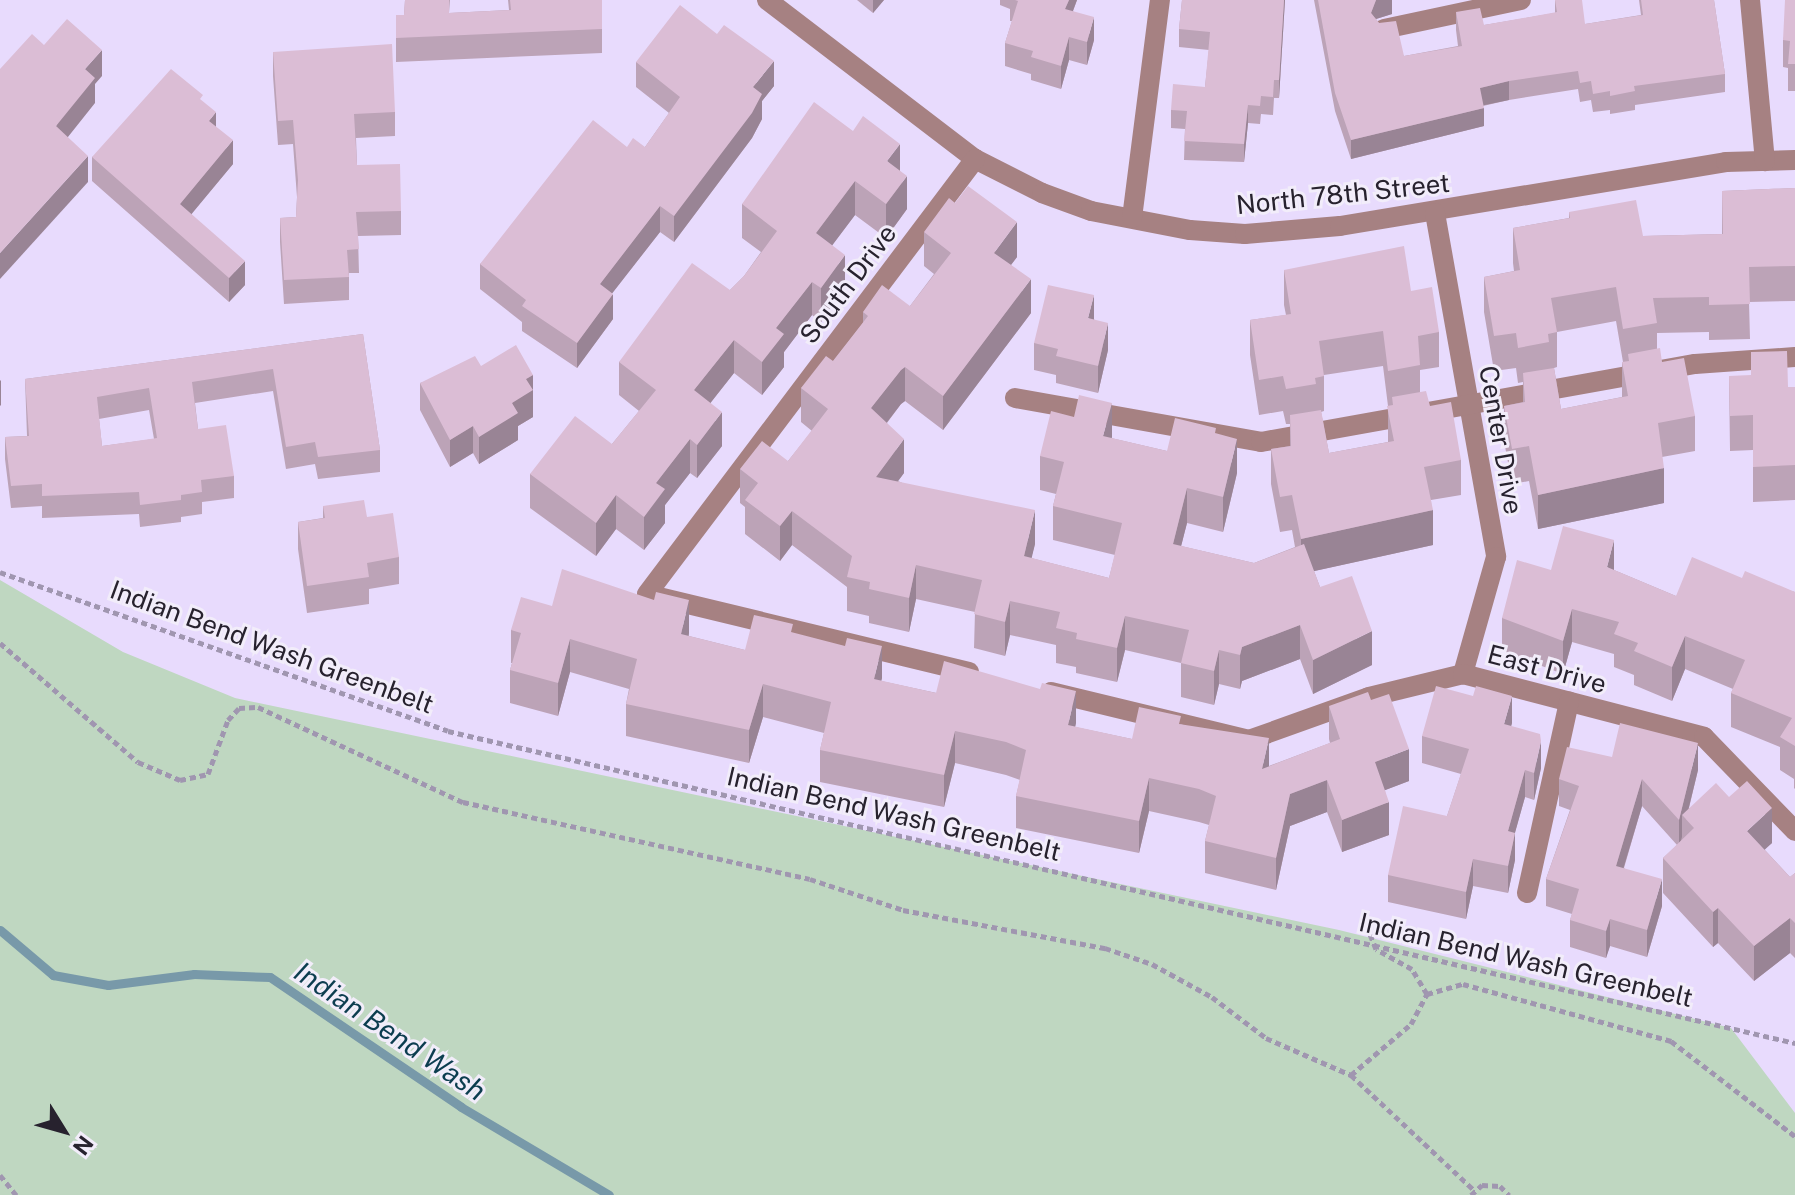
<!DOCTYPE html>
<html>
<head>
<meta charset="utf-8">
<style>
	body { margin:0 }
	#map { position:relative; width:1795px; height:1195px; overflow:hidden; background:#e8dbfd; font-family:"Public Sans",sans-serif }
	div>[style] { position:absolute }
	[style*='--x'] { left:calc(var(--x)*1px); top:calc(var(--y)*1px); width:calc(var(--w)*1px); rotate:calc(var(--a)*1deg) }
	.green>* { inset:0; background:#bfd7c1 }
	.stream>* { height:9px; margin:-4.5px; padding:0 4.5px; transform-origin:4.5px; border-radius:4.5px; background:#7899a9 }
	.path>* { height:5px; margin-top:-2.5px; transform-origin:0; background:repeating-linear-gradient(90deg,#a096b0 0 6px,transparent 0 10px) }
	.minor>* { height:20px; margin:-10px; padding:0 10px; transform-origin:10px; border-radius:10px; background:#a68182 }
	.wall>* { inset:0; background:#bca3b7 }
	.shaded-wall>* { inset:0; background:#998495 }
	.building>* { inset:0; background:#dbbdd5 }
	span { translate:-50% -50%; white-space:nowrap; text-align:center; line-height:1.15; -webkit-text-stroke:6px #f2edfa; paint-order:stroke }
	.street-label { font-size:26px; color:#27222e }
	.water-label { font-size:28px; color:#0c3d4f; font-style:italic }
	.north { position:absolute; left:24px; top:1091px; width:80px; height:80px; -webkit-text-stroke:6px #f2edfa; paint-order:stroke; rotate:127deg; font-size:22px; font-weight:700; line-height:32px; text-align:center; color:#27222e }
	.north::after { content:''; display:block; margin:auto; width:28px; height:36px; background:#27222e; clip-path:polygon(50% 0,100% 100%,50% 72%,0 100%) }
</style>
</head>
<body>
<div id="map">
	<div class="green">
		<div style="clip-path:polygon(0 580px,123px 652px,235px 698px,1339px 930px,1731px 1028px,1795px 1113px,1795px 1195px,0 1195px)"></div>
	</div>
	<div class="stream">
		<div style="--x:0;--y:930;--w:70;--a:40.3"></div>
		<div style="--x:53;--y:975;--w:56;--a:10.3"></div>
		<div style="--x:108;--y:985;--w:87;--a:-7.3"></div>
		<div style="--x:194;--y:974;--w:76;--a:2.3"></div>
		<div style="--x:270;--y:977;--w:231;--a:34.2"></div>
		<div style="--x:461;--y:1107;--w:172;--a:30.7"></div>
	</div>
	<div class="path">
		<div style="--x:0;--y:572;--w:475;--a:19.5"></div>
		<div style="--x:448;--y:731;--w:1383;--a:13.04"></div>
		<div style="--x:0;--y:643;--w:182;--a:40.8"></div>
		<div style="--x:138;--y:762;--w:46;--a:23.2"></div>
		<div style="--x:180;--y:780;--w:29;--a:-12"></div>
		<div style="--x:208;--y:774;--w:58;--a:-69.7"></div>
		<div style="--x:228;--y:720;--w:16;--a:-47"></div>
		<div style="--x:239;--y:708;--w:19;--a:-3"></div>
		<div style="--x:258;--y:707;--w:226;--a:24.9"></div>
		<div style="--x:463;--y:802;--w:355;--a:12.5"></div>
		<div style="--x:810;--y:879;--w:98;--a:18.4"></div>
		<div style="--x:903;--y:910;--w:206;--a:10.7"></div>
		<div style="--x:1105;--y:948;--w:50;--a:18.8"></div>
		<div style="--x:1152;--y:964;--w:68;--a:28.8"></div>
		<div style="--x:1212;--y:997;--w:68;--a:37.2"></div>
		<div style="--x:1266;--y:1038;--w:93;--a:23.5"></div>
		<div style="--x:1351;--y:1075;--w:79;--a:-40.4"></div>
		<div style="--x:1411;--y:1024;--w:34;--a:-62"></div>
		<div style="--x:1427;--y:994;--w:29;--a:-121"></div>
		<div style="--x:1412;--y:969;--w:41;--a:-150.9"></div>
		<div style="--x:1376;--y:949;--w:18;--a:-112"></div>
		<div style="--x:1427;--y:994;--w:37;--a:-16"></div>
		<div style="--x:1463;--y:984;--w:216;--a:15.3"></div>
		<div style="--x:1671;--y:1041;--w:156;--a:37.5"></div>
		<div style="--x:1351;--y:1075;--w:168;--a:43.1"></div>
		<div style="--x:0;--y:1175;--w:26;--a:51"></div>
		<div style="--x:1471;--y:1195;--w:15;--a:-42"></div>
		<div style="--x:1482;--y:1185;--w:18;--a:3"></div>
		<div style="--x:1500;--y:1186;--w:13;--a:45"></div>
	</div>
	<div class="minor">
		<div style="--x:767;--y:0;--w:262;--a:37.4"></div>
		<div style="--x:975;--y:159;--w:75;--a:26.9"></div>
		<div style="--x:1042;--y:193;--w:52;--a:20.2"></div>
		<div style="--x:1091;--y:211;--w:101;--a:10.9"></div>
		<div style="--x:1190;--y:230;--w:55;--a:4.2"></div>
		<div style="--x:1245;--y:234;--w:95;--a:-4.8"></div>
		<div style="--x:1340;--y:226;--w:391;--a:-9.4"></div>
		<div style="--x:1726;--y:162;--w:69;--a:-1.7"></div>
		<div style="--x:1750;--y:0;--w:162;--a:84.7"></div>
		<div style="--x:1384;--y:29;--w:140;--a:-12"></div>
		<div style="--x:1435;--y:213;--w:349;--a:79.9"></div>
		<div style="--x:1496;--y:557;--w:122;--a:105.8"></div>
		<div style="--x:1132;--y:218;--w:220;--a:-82.7"></div>
		<div style="--x:1015;--y:398;--w:250;--a:10.1"></div>
		<div style="--x:1261;--y:442;--w:441;--a:-10.2"></div>
		<div style="--x:1695;--y:364;--w:100;--a:-4"></div>
		<div style="--x:969;--y:672;--w:331;--a:-166.4"></div>
		<div style="--x:647;--y:594;--w:545;--a:-52.98"></div>
		<div style="--x:1051;--y:692;--w:204;--a:13.6"></div>
		<div style="--x:1249;--y:740;--w:127;--a:-19.7"></div>
		<div style="--x:1369;--y:697;--w:97;--a:-13.7"></div>
		<div style="--x:1463;--y:674;--w:249;--a:14.6"></div>
		<div style="--x:1704;--y:737;--w:131;--a:45.9"></div>
		<div style="--x:1527;--y:893;--w:196;--a:-77.6"></div>
	</div>
	<div class="wall">
		<div style="clip-path:polygon(405px 0,450px 0,449px 13px,509px 10px,508px 0,602px 0,602px 53px,396px 62px,396px 15px,404px 15px)"></div>
		<div style="clip-path:polygon(857px 0,884px 0,873px 13px)"></div>
		<div style="clip-path:polygon(1000px 0,1077px 0,1073px 11px,1094px 40px,1087px 65px,1069px 60px,1061px 89px,1031px 80px,1031px 74px,1005px 66px,1005px 43px,1012px 21px,1010px 21px,1010px 9px,1000px 5px)"></div>
		<div style="clip-path:polygon(1182px 0,1285px 0,1279px 98px,1274px 98px,1273px 115px,1261px 114px,1260px 124px,1248px 123px,1244px 162px,1184px 160px,1185px 129px,1171px 128px,1171px 110px,1205px 87px,1209px 50px,1179px 47px,1179px 29px)"></div>
		<div style="clip-path:polygon(1314px 0,1392px 0,1392px 14px,1376px 19px,1404px 56px,1458px 46px,1456px 30px,1456px 12px,1484px 25px,1555px 13px,1555px 0,1585px 24px,1641px 15px,1639px 0,1714px 0,1725px 74px,1725px 92px,1635px 105px,1635px 110px,1610px 114px,1610px 110px,1593px 112px,1591px 100px,1580px 102px,1578px 89px,1509px 100px,1483px 106px,1484px 126px,1351px 159px,1335px 111px)"></div>
		<div style="clip-path:polygon(1795px 0,1795px 91px,1788px 91px,1788px 68px,1783px 67px,1783px 40px)"></div>
		<div style="clip-path:polygon(273px 52px,395px 112px,395px 136px,356px 138px,357px 165px,401px 211px,401px 235px,358px 236px,359px 273px,349px 273px,349px 300px,284px 304px,280px 242px,280px 218px,296px 217px,297px 197px,293px 144px,278px 145px,273px 76px)"></div>
		<div style="clip-path:polygon(636px 62px,774px 86px,762px 101px,762px 119px,752px 138px,674px 242px,660px 232px,612px 293px,613px 319px,577px 368px,522px 331px,522px 322px,480px 289px,480px 264px,627px 147px,645px 147px,669px 113px,636px 87px)"></div>
		<div style="clip-path:polygon(203px 102px,233px 164px,191px 214px,245px 285px,229px 302px,92px 181px,92px 157px)"></div>
		<div style="clip-path:polygon(900px 171px,907px 209px,886px 238px,855px 215px,832px 245px,845px 288px,821px 322px,812px 315px,784px 352px,784px 367px,762px 395px,734px 373px,710px 403px,722px 446px,697px 478px,690px 473px,665px 505px,665px 523px,644px 550px,616px 529px,596px 556px,530px 508px,530px 474px,612px 444px,639px 411px,619px 395px,619px 362px,730px 290px,744px 276px,761px 252px,742px 238px,742px 204px)"></div>
		<div style="clip-path:polygon(evenodd,1795px 188px,1795px 301px,1749px 302px,1750px 339px,1709px 340px,1709px 332px,1657px 333px,1657px 349px,1662px 362px,1695px 416px,1695px 451px,1662px 457px,1664px 503px,1538px 529px,1529px 481px,1512px 484px,1504px 441px,1504px 406px,1523px 402px,1523px 382px,1518px 383px,1516px 368px,1494px 371px,1484px 312px,1484px 277px,1514px 271px,1513px 263px,1513px 228px,1569px 218px,1569px 212px,1643px 236px,1722px 234px,1722px 191px,1795px 188px,1616px 321px,1623px 362px,1622px 362px,1622px 397px,1561px 409px,1554px 368px,1557px 367px,1557px 332px,1616px 321px)"></div>
		<div style="clip-path:polygon(evenodd,924px 232px,1017px 257px,1011px 265px,1031px 313px,943px 430px,905px 401px,901px 404px,887px 423px,904px 473px,898px 481px,1035px 544px,1031px 558px,1109px 578px,1115px 555px,1053px 540px,1053px 506px,1056px 494px,1040px 490px,1040px 456px,1111px 438px,1167px 451px,1216px 434px,1237px 473px,1223px 532px,1187px 523px,1181px 546px,1254px 563px,1295px 547px,1292px 530px,1280px 532px,1271px 484px,1271px 449px,1290px 446px,1290px 424px,1286px 424px,1283px 411px,1259px 415px,1250px 355px,1250px 320px,1286px 315px,1284px 305px,1284px 270px,1411px 291px,1439px 332px,1439px 367px,1420px 370px,1420px 392px,1461px 460px,1461px 495px,1431px 500px,1433px 545px,1314px 571px,1320px 587px,1372px 665px,1313px 694px,1300px 659px,1242px 681px,1240px 689px,1219px 684px,1214px 705px,1181px 697px,1181px 663px,1125px 650px,1117px 682px,1076px 673px,1076px 667px,1056px 663px,1056px 645px,1010px 635px,1005px 656px,974px 648px,975px 612px,916px 599px,909px 632px,869px 623px,869px 616px,847px 611px,847px 587px,792px 545px,780px 561px,745px 534px,745px 507px,740px 503px,740px 469px,788px 461px,812px 431px,801px 422px,801px 388px,833px 361px,863px 323px,863px 312px,910px 306px,934px 274px,924px 266px,924px 232px,1383px 366px,1388px 406px,1388px 442px,1329px 453px,1321px 412px,1324px 411px,1324px 375px,1383px 366px)"></div>
		<div style="clip-path:polygon(1094px 319px,1108px 350px,1098px 393px,1056px 383px,1056px 375px,1034px 370px,1034px 343px)"></div>
		<div style="clip-path:polygon(evenodd,363px 334px,380px 450px,380px 472px,318px 479px,315px 464px,286px 469px,273px 391px,195px 403px,198px 429px,234px 476px,234px 498px,202px 502px,202px 514px,181px 517px,181px 522px,140px 527px,139px 514px,42px 518px,42px 506px,11px 508px,5px 459px,5px 437px,27px 436px,25px 379px,363px 334px,149px 410px,154px 439px,102px 446px,99px 419px,149px 410px)"></div>
		<div style="clip-path:polygon(481px 366px,533px 375px,533px 417px,518px 426px,518px 440px,479px 464px,473px 453px,450px 467px,420px 410px,420px 383px)"></div>
		<div style="clip-path:polygon(1729px 376px,1788px 387px,1795px 387px,1795px 500px,1753px 502px,1753px 450px,1730px 451px)"></div>
		<div style="clip-path:polygon(323px 506px,367px 517px,399px 557px,399px 584px,369px 589px,369px 604px,307px 613px,298px 549px,298px 522px,323px 518px)"></div>
		<div style="clip-path:polygon(1551px 570px,1614px 570px,1676px 596px,1742px 578px,1795px 592px,1795px 789px,1794px 788px,1794px 779px,1780px 770px,1780px 747px,1731px 727px,1731px 693px,1733px 689px,1685px 669px,1672px 701px,1634px 685px,1634px 675px,1614px 667px,1614px 654px,1572px 642px,1563px 674px,1502px 651px,1502px 618px)"></div>
		<div style="clip-path:polygon(654px 600px,689px 633px,689px 636px,745px 650px,793px 633px,882px 678px,881px 681px,1076px 723px,1075px 727px,1132px 739px,1181px 724px,1269px 766px,1330px 743px,1329px 739px,1329px 706px,1409px 781px,1385px 790px,1389px 835px,1342px 852px,1327px 812px,1290px 826px,1276px 890px,1205px 873px,1205px 841px,1209px 825px,1199px 822px,1149px 811px,1139px 853px,1016px 828px,1016px 796px,1020px 780px,1006px 775px,955px 763px,944px 807px,820px 782px,820px 750px,824px 733px,763px 717px,749px 763px,626px 736px,626px 704px,629px 689px,570px 672px,558px 716px,510px 703px,510px 670px,512px 663px,511px 663px,511px 630px,552px 606px)"></div>
		<div style="clip-path:polygon(1512px 723px,1511px 726px,1541px 768px,1534px 800px,1525px 797px,1515px 832px,1515px 860px,1508px 893px,1473px 886px,1466px 919px,1388px 902px,1388px 875px,1447px 816px,1461px 774px,1422px 763px,1422px 736px)"></div>
		<div style="clip-path:polygon(1612px 757px,1698px 770px,1689px 808px,1772px 843px,1764px 849px,1790px 877px,1795px 873px,1795px 958px,1790px 953px,1754px 981px,1718px 943px,1713px 947px,1663px 893px,1663px 858px,1677px 845px,1642px 806px,1624px 868px,1662px 906px,1647px 957px,1610px 946px,1606px 958px,1570px 947px,1570px 920px,1572px 914px,1546px 906px,1546px 879px,1570px 810px,1559px 806px,1559px 779px)"></div>
	</div>
	<div class="shaded-wall">
		<div style="clip-path:polygon(873px 0,884px 0,873px 13px)"></div>
		<div style="clip-path:polygon(1069px 0,1077px 0,1065px 32px,1065px 9px)"></div>
		<div style="clip-path:polygon(1284px 0,1285px 0,1279px 98px,1279px 80px)"></div>
		<div style="clip-path:polygon(1376px 0,1392px 0,1392px 14px,1376px 19px,1371px 13px)"></div>
		<div style="clip-path:polygon(1094px 17px,1094px 40px,1087px 65px,1087px 42px)"></div>
		<div style="clip-path:polygon(1069px 37px,1069px 60px,1061px 89px,1061px 66px)"></div>
		<div style="clip-path:polygon(102px 50px,102px 76px,95px 84px,95px 103px,56px 152px,56px 126px,85px 69px)"></div>
		<div style="clip-path:polygon(774px 61px,774px 86px,762px 101px,762px 119px,752px 138px,674px 242px,674px 216px,753px 87px)"></div>
		<div style="clip-path:polygon(1509px 81px,1509px 100px,1480px 106px,1480px 88px)"></div>
		<div style="clip-path:polygon(1248px 105px,1248px 123px,1244px 162px,1244px 144px)"></div>
		<div style="clip-path:polygon(1484px 108px,1484px 126px,1351px 159px,1351px 140px)"></div>
		<div style="clip-path:polygon(216px 112px,216px 136px,209px 121px)"></div>
		<div style="clip-path:polygon(233px 140px,233px 164px,180px 228px,180px 204px)"></div>
		<div style="clip-path:polygon(900px 144px,900px 177px,887px 161px)"></div>
		<div style="clip-path:polygon(88px 156px,88px 182px,0 279px,0 253px)"></div>
		<div style="clip-path:polygon(907px 176px,907px 209px,886px 238px,886px 204px)"></div>
		<div style="clip-path:polygon(855px 181px,855px 215px,816px 267px,816px 233px)"></div>
		<div style="clip-path:polygon(660px 206px,660px 232px,600px 309px,600px 284px)"></div>
		<div style="clip-path:polygon(1017px 222px,1017px 257px,994px 287px,994px 253px)"></div>
		<div style="clip-path:polygon(845px 255px,845px 288px,821px 322px,821px 288px)"></div>
		<div style="clip-path:polygon(245px 261px,245px 285px,229px 302px,229px 278px)"></div>
		<div style="clip-path:polygon(1031px 279px,1031px 313px,943px 430px,943px 396px)"></div>
		<div style="clip-path:polygon(812px 282px,812px 315px,784px 352px,784px 367px,762px 395px,762px 362px,776px 328px)"></div>
		<div style="clip-path:polygon(613px 294px,613px 319px,577px 368px,577px 343px)"></div>
		<div style="clip-path:polygon(1094px 295px,1094px 322px,1088px 318px)"></div>
		<div style="clip-path:polygon(1108px 323px,1108px 350px,1098px 393px,1098px 366px)"></div>
		<div style="clip-path:polygon(734px 340px,734px 373px,694px 424px,694px 390px)"></div>
		<div style="clip-path:polygon(905px 367px,905px 401px,901px 404px,871px 443px,871px 408px,901px 370px)"></div>
		<div style="clip-path:polygon(533px 375px,533px 417px,518px 426px,518px 440px,479px 464px,479px 437px,512px 403px,526px 379px)"></div>
		<div style="clip-path:polygon(1px 380px,1px 405px,0 406px,0 381px)"></div>
		<div style="clip-path:polygon(1112px 403px,1112px 437px,1103px 470px,1103px 436px)"></div>
		<div style="clip-path:polygon(722px 412px,722px 446px,697px 478px,697px 445px)"></div>
		<div style="clip-path:polygon(473px 426px,473px 453px,450px 467px,450px 440px)"></div>
		<div style="clip-path:polygon(690px 439px,690px 473px,665px 505px,665px 523px,644px 550px,644px 517px,656px 483px)"></div>
		<div style="clip-path:polygon(904px 439px,904px 473px,876px 511px,876px 477px)"></div>
		<div style="clip-path:polygon(1237px 439px,1237px 473px,1223px 532px,1223px 497px)"></div>
		<div style="clip-path:polygon(1664px 468px,1664px 503px,1538px 529px,1538px 495px)"></div>
		<div style="clip-path:polygon(1187px 488px,1187px 523px,1173px 578px,1173px 544px)"></div>
		<div style="clip-path:polygon(616px 495px,616px 529px,596px 556px,596px 523px)"></div>
		<div style="clip-path:polygon(1035px 510px,1035px 544px,1024px 590px,1024px 556px)"></div>
		<div style="clip-path:polygon(1433px 510px,1433px 545px,1301px 574px,1301px 539px)"></div>
		<div style="clip-path:polygon(792px 511px,792px 545px,780px 561px,780px 526px)"></div>
		<div style="clip-path:polygon(1614px 540px,1614px 573px,1607px 567px)"></div>
		<div style="clip-path:polygon(916px 565px,916px 599px,909px 632px,909px 598px)"></div>
		<div style="clip-path:polygon(689px 600px,689px 633px,681px 666px,681px 634px)"></div>
		<div style="clip-path:polygon(1010px 601px,1010px 635px,1005px 656px,1005px 622px)"></div>
		<div style="clip-path:polygon(1572px 609px,1572px 642px,1563px 674px,1563px 641px)"></div>
		<div style="clip-path:polygon(1125px 616px,1125px 650px,1117px 682px,1117px 648px)"></div>
		<div style="clip-path:polygon(1300px 625px,1300px 659px,1242px 681px,1240px 689px,1240px 655px,1242px 647px)"></div>
		<div style="clip-path:polygon(1372px 631px,1372px 665px,1313px 694px,1313px 660px)"></div>
		<div style="clip-path:polygon(1685px 636px,1685px 669px,1672px 701px,1672px 667px)"></div>
		<div style="clip-path:polygon(570px 639px,570px 672px,558px 716px,558px 683px)"></div>
		<div style="clip-path:polygon(882px 646px,882px 678px,874px 711px,874px 679px)"></div>
		<div style="clip-path:polygon(1219px 650px,1219px 684px,1214px 705px,1214px 671px)"></div>
		<div style="clip-path:polygon(763px 684px,763px 717px,749px 763px,749px 730px)"></div>
		<div style="clip-path:polygon(1076px 691px,1076px 723px,1068px 757px,1068px 725px)"></div>
		<div style="clip-path:polygon(1512px 696px,1512px 723px,1504px 751px,1504px 724px)"></div>
		<div style="clip-path:polygon(955px 731px,955px 763px,944px 807px,944px 775px)"></div>
		<div style="clip-path:polygon(1269px 738px,1269px 770px,1262px 769px)"></div>
		<div style="clip-path:polygon(1541px 741px,1541px 768px,1534px 800px,1534px 773px)"></div>
		<div style="clip-path:polygon(1698px 743px,1698px 770px,1686px 819px,1682px 815px,1682px 837px,1679px 847px,1679px 820px)"></div>
		<div style="clip-path:polygon(1409px 749px,1409px 781px,1375px 794px,1375px 762px)"></div>
		<div style="clip-path:polygon(1525px 770px,1525px 797px,1508px 858px,1508px 831px)"></div>
		<div style="clip-path:polygon(1149px 778px,1149px 811px,1139px 853px,1139px 821px)"></div>
		<div style="clip-path:polygon(1642px 779px,1642px 806px,1616px 893px,1616px 866px)"></div>
		<div style="clip-path:polygon(1327px 780px,1327px 812px,1290px 826px,1276px 890px,1276px 858px,1290px 794px)"></div>
		<div style="clip-path:polygon(1389px 802px,1389px 835px,1342px 852px,1342px 820px)"></div>
		<div style="clip-path:polygon(1772px 808px,1772px 843px,1747px 866px,1747px 831px)"></div>
		<div style="clip-path:polygon(1515px 833px,1515px 860px,1508px 893px,1508px 866px)"></div>
		<div style="clip-path:polygon(1473px 859px,1473px 886px,1466px 919px,1466px 892px)"></div>
		<div style="clip-path:polygon(1662px 879px,1662px 906px,1647px 957px,1647px 930px)"></div>
		<div style="clip-path:polygon(1718px 908px,1718px 943px,1713px 947px,1713px 912px)"></div>
		<div style="clip-path:polygon(1790px 918px,1790px 953px,1754px 981px,1754px 946px)"></div>
		<div style="clip-path:polygon(1610px 919px,1610px 946px,1606px 958px,1606px 931px)"></div>
	</div>
	<div class="building">
		<div style="clip-path:polygon(405px 0,449px 0,449px 13px,511px 10px,510px 0,602px 0,602px 29px,396px 38px,396px 15px,404px 15px)"></div>
		<div style="clip-path:polygon(1015px 0,1069px 0,1065px 9px,1094px 17px,1087px 42px,1069px 37px,1061px 66px,1031px 57px,1033px 51px,1005px 43px,1018px 1px)"></div>
		<div style="clip-path:polygon(1182px 0,1284px 0,1279px 80px,1274px 80px,1273px 97px,1261px 96px,1260px 106px,1248px 105px,1244px 144px,1184px 141px,1187px 111px,1171px 110px,1173px 84px,1205px 87px,1210px 32px,1179px 29px)"></div>
		<div style="clip-path:polygon(1318px 0,1378px 0,1376px 0,1371px 13px,1379px 23px,1396px 21px,1404px 56px,1462px 46px,1456px 12px,1480px 8px,1484px 25px,1557px 12px,1555px 0,1582px 0,1585px 24px,1643px 15px,1641px 0,1714px 0,1725px 74px,1634px 86px,1635px 91px,1610px 96px,1610px 91px,1593px 94px,1591px 81px,1580px 83px,1578px 71px,1509px 81px,1480px 88px,1484px 108px,1351px 140px,1335px 93px)"></div>
		<div style="clip-path:polygon(1785px 0,1795px 0,1795px 64px,1788px 64px,1790px 41px,1783px 40px)"></div>
		<div style="clip-path:polygon(680px 5px,717px 34px,724px 25px,774px 61px,753px 87px,762px 94px,752px 113px,674px 216px,660px 206px,600px 284px,613px 294px,577px 343px,522px 306px,526px 300px,480px 264px,593px 120px,627px 147px,633px 138px,645px 147px,680px 97px,636px 62px)"></div>
		<div style="clip-path:polygon(67px 19px,102px 50px,85px 69px,95px 78px,56px 126px,88px 156px,0 253px,0 69px,32px 34px,44px 45px)"></div>
		<div style="clip-path:polygon(392px 44px,395px 112px,354px 114px,357px 165px,400px 164px,401px 211px,356px 212px,359px 249px,347px 250px,349px 277px,284px 280px,280px 218px,296px 217px,298px 180px,293px 120px,278px 121px,273px 52px)"></div>
		<div style="clip-path:polygon(171px 69px,203px 95px,200px 99px,216px 112px,209px 121px,233px 140px,180px 204px,245px 261px,229px 278px,92px 157px)"></div>
		<div style="clip-path:polygon(814px 102px,853px 131px,863px 116px,900px 144px,887px 161px,907px 176px,886px 204px,855px 181px,816px 233px,845px 255px,821px 288px,812px 282px,776px 328px,784px 334px,762px 362px,734px 340px,694px 390px,722px 412px,697px 445px,690px 439px,656px 483px,665px 489px,644px 517px,616px 495px,596px 523px,530px 474px,575px 416px,612px 444px,656px 390px,619px 362px,692px 263px,730px 290px,744px 276px,777px 231px,742px 204px)"></div>
		<div style="clip-path:polygon(968px 186px,1017px 222px,994px 253px,1031px 279px,943px 396px,905px 367px,901px 370px,871px 408px,904px 439px,876px 477px,1035px 510px,1024px 556px,1109px 578px,1122px 523px,1053px 506px,1064px 462px,1040px 456px,1051px 411px,1074px 417px,1079px 395px,1112px 403px,1103px 436px,1167px 451px,1175px 418px,1216px 428px,1215px 433px,1237px 439px,1223px 497px,1187px 488px,1173px 544px,1254px 563px,1304px 544px,1320px 587px,1352px 576px,1372px 631px,1313px 660px,1300px 625px,1242px 647px,1240px 655px,1219px 650px,1214px 671px,1181px 663px,1189px 630px,1125px 616px,1117px 648px,1076px 639px,1077px 633px,1056px 628px,1060px 612px,1010px 601px,1005px 622px,974px 614px,982px 580px,916px 565px,909px 598px,869px 589px,870px 582px,847px 577px,852px 556px,792px 511px,780px 526px,745px 500px,758px 483px,740px 469px,762px 441px,788px 461px,828px 409px,801px 388px,826px 356px,833px 361px,868px 316px,863px 312px,882px 285px,910px 306px,951px 253px,924px 232px,949px 198px,955px 203px)"></div>
		<div style="clip-path:polygon(1795px 188px,1795px 266px,1749px 267px,1750px 304px,1709px 305px,1709px 297px,1653px 298px,1657px 323px,1623px 329px,1616px 287px,1551px 298px,1557px 332px,1548px 334px,1549px 342px,1518px 348px,1516px 333px,1494px 336px,1484px 277px,1520px 270px,1513px 228px,1570px 218px,1569px 212px,1636px 200px,1643px 236px,1723px 234px,1722px 191px)"></div>
		<div style="clip-path:polygon(1404px 246px,1411px 291px,1432px 287px,1439px 332px,1418px 336px,1420px 365px,1388px 371px,1383px 331px,1319px 341px,1324px 376px,1315px 378px,1316px 384px,1286px 389px,1283px 376px,1259px 380px,1250px 320px,1291px 314px,1284px 270px)"></div>
		<div style="clip-path:polygon(1048px 285px,1094px 295px,1088px 318px,1108px 323px,1098px 366px,1056px 356px,1058px 349px,1034px 343px)"></div>
		<div style="clip-path:polygon(evenodd,363px 334px,380px 450px,318px 457px,315px 442px,286px 447px,273px 369px,192px 382px,198px 429px,226px 425px,234px 476px,201px 480px,202px 492px,181px 495px,181px 500px,140px 505px,139px 492px,42px 496px,42px 484px,11px 486px,5px 437px,29px 436px,25px 379px,363px 334px,149px 388px,157px 438px,102px 446px,97px 397px,149px 388px)"></div>
		<div style="clip-path:polygon(516px 345px,533px 375px,526px 379px,533px 390px,512px 403px,518px 413px,479px 437px,473px 426px,450px 440px,420px 383px,475px 356px,481px 366px)"></div>
		<div style="clip-path:polygon(1660px 348px,1662px 362px,1684px 358px,1695px 416px,1658px 423px,1664px 468px,1538px 495px,1529px 446px,1512px 449px,1504px 406px,1525px 402px,1523px 373px,1554px 368px,1561px 409px,1628px 396px,1622px 362px,1629px 361px,1628px 354px)"></div>
		<div style="clip-path:polygon(1787px 351px,1788px 387px,1795px 387px,1795px 465px,1753px 467px,1753px 415px,1730px 416px,1729px 376px,1751px 375px,1751px 352px)"></div>
		<div style="clip-path:polygon(1426px 391px,1430px 406px,1451px 402px,1461px 460px,1424px 467px,1433px 510px,1301px 539px,1292px 495px,1280px 497px,1271px 449px,1291px 446px,1290px 415px,1321px 410px,1329px 453px,1394px 441px,1387px 406px,1393px 405px,1392px 397px)"></div>
		<div style="clip-path:polygon(364px 500px,367px 517px,393px 513px,399px 557px,367px 563px,369px 577px,307px 586px,298px 522px,325px 518px,323px 506px)"></div>
		<div style="clip-path:polygon(1563px 526px,1614px 540px,1607px 567px,1676px 596px,1692px 557px,1742px 578px,1745px 571px,1795px 592px,1795px 746px,1780px 737px,1792px 718px,1731px 693px,1745px 660px,1685px 636px,1672px 667px,1634px 651px,1638px 643px,1614px 634px,1619px 622px,1572px 609px,1563px 641px,1502px 618px,1517px 560px,1551px 570px)"></div>
		<div style="clip-path:polygon(562px 569px,654px 600px,656px 592px,689px 600px,681px 634px,745px 650px,754px 615px,793px 624px,791px 632px,845px 646px,847px 638px,882px 646px,874px 679px,936px 693px,944px 661px,1040px 689px,1042px 683px,1076px 691px,1068px 725px,1132px 739px,1139px 707px,1181px 716px,1179px 724px,1269px 738px,1262px 769px,1340px 739px,1329px 706px,1368px 692px,1371px 700px,1389px 694px,1409px 749px,1375px 762px,1389px 802px,1342px 820px,1327px 780px,1290px 794px,1276px 858px,1205px 841px,1216px 796px,1199px 789px,1149px 778px,1139px 821px,1016px 796px,1026px 750px,1006px 742px,955px 731px,944px 775px,820px 750px,831px 702px,763px 684px,749px 730px,626px 704px,637px 659px,570px 639px,558px 683px,510px 670px,521px 633px,511px 630px,521px 597px,552px 606px)"></div>
		<div style="clip-path:polygon(1436px 686px,1473px 696px,1476px 686px,1512px 696px,1504px 724px,1540px 734px,1541px 741px,1534px 773px,1525px 770px,1508px 831px,1515px 833px,1508px 866px,1473px 859px,1466px 892px,1388px 875px,1403px 806px,1447px 816px,1469px 749px,1422px 736px)"></div>
		<div style="clip-path:polygon(1620px 723px,1698px 743px,1679px 820px,1642px 779px,1616px 866px,1662px 879px,1647px 930px,1610px 919px,1606px 931px,1570px 920px,1579px 889px,1546px 879px,1579px 786px,1559px 779px,1567px 747px,1612px 757px)"></div>
		<div style="clip-path:polygon(1747px 781px,1772px 808px,1747px 831px,1790px 877px,1795px 873px,1795px 923px,1790px 918px,1754px 946px,1718px 908px,1713px 912px,1663px 858px,1694px 828px,1682px 815px,1716px 783px,1729px 797px)"></div>
	</div>
	<div class="street-label">
		<span style="left:1343px;top:194px;rotate:-6deg">North 78th Street</span>
		<span style="left:848px;top:284px;rotate:-53deg">South Drive</span>
		<span style="left:1501px;top:440px;rotate:80deg">Center Drive</span>
		<span style="left:272px;top:647px;rotate:20deg">Indian Bend Wash Greenbelt</span>
		<span style="left:1547px;top:669px;rotate:15deg">East Drive</span>
		<span style="left:894px;top:814px;rotate:13deg">Indian Bend Wash Greenbelt</span>
		<span style="left:1526px;top:960px;rotate:13deg">Indian Bend Wash Greenbelt</span>
	</div>
	<div class="water-label">
		<span style="left:390px;top:1031px;rotate:34deg">Indian Bend Wash</span>
	</div>
	<div class="north">N</div>
</div>
</body>
</html>
